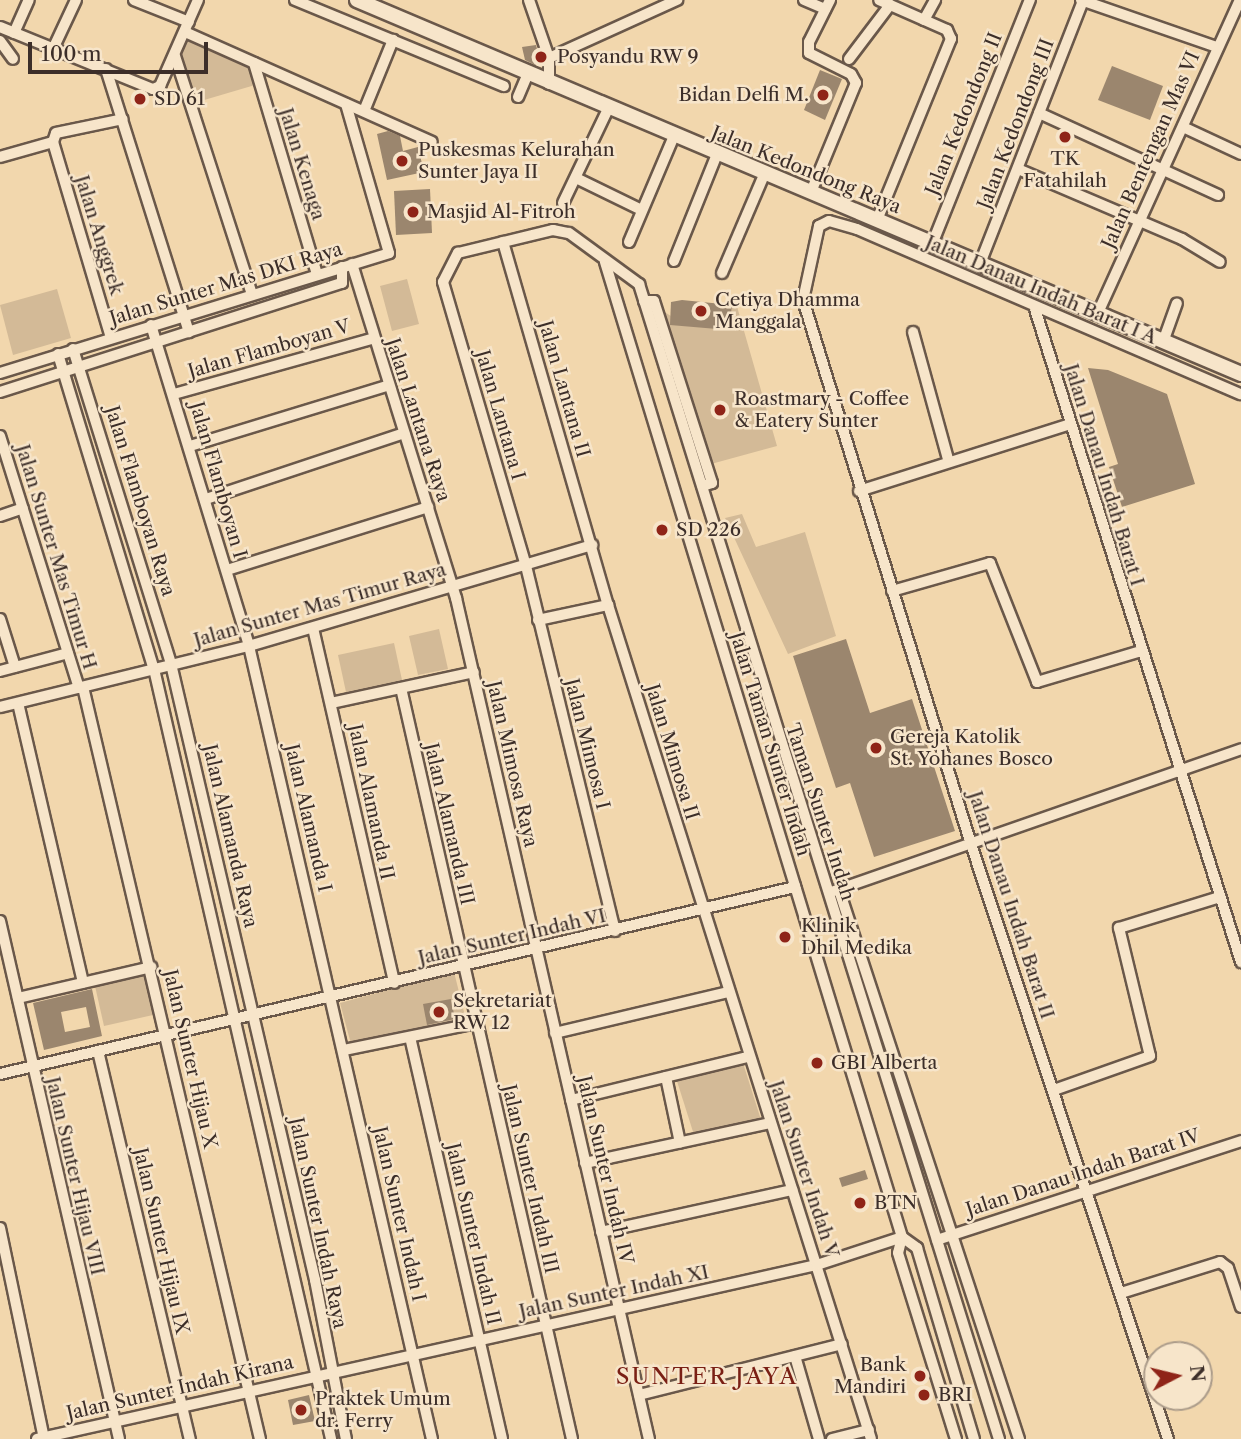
<!DOCTYPE html>
<html>
<head>
<meta charset="utf-8">
<style>
	body { margin:0 }
	#map { position:relative; width:1241px; height:1439px; overflow:hidden; background:#f2d7ad; font-family:"Libre Caslon Text",serif }
	div>[style] { position:absolute }
	[style*='--x'] { left:calc(var(--x)*1px); top:calc(var(--y)*1px); width:calc(var(--w)*1px); rotate:calc(var(--a)*1deg) }
	.green>* { inset:0; background:#d3ba97 }
	.building>* { inset:0; background:#9b866e }
	.roads { filter:drop-shadow(2px 0 #6a584a) drop-shadow(-2px 0 #6a584a) drop-shadow(0 2px #6a584a) drop-shadow(0 -2px #6a584a) }
	.minor>* { height:10px; margin:-5px; padding:0 5px; transform-origin:5px; border-radius:5px; background:#f7e5ca }
	.tertiary>* { height:14px; margin:-7px; padding:0 7px; transform-origin:7px; border-radius:7px; background:#f7e5ca }
	.dots>* { width:19px; height:19px; translate:-50% -50%; box-sizing:border-box; border:4px solid #f7e5ca; border-radius:50% }
	span { translate:-50% -50%; white-space:nowrap; text-align:center; line-height:1.15; -webkit-text-stroke:5px #f7e5ca; paint-order:stroke }
	.poi-label { font-size:19px; color:#3c2e29 }
	.left { translate:0 -50%; text-align:left }
	.right { translate:-100% -50%; text-align:right }
	.street-label { font-size:19px; color:#3c2e29 }
	.quarter-label { font-size:23px; color:#7a1f14; letter-spacing:2px }
	.north { position:absolute; left:1143px; top:1341px; width:70px; height:70px; box-sizing:border-box; background:#f7e5ca; border:2px solid #ac9c8a; border-radius:50%; rotate:83deg; font-size:19px; font-weight:700; line-height:28px; text-align:center; color:#3c2e29 }
	.north::after { content:''; display:block; margin:auto; width:24px; height:32px; background:#8f2418; clip-path:polygon(50% 0,100% 100%,50% 72%,0 100%) }
	.scale { position:absolute; left:28px; top:42px; width:180px; height:32px; box-sizing:border-box; border:4px solid #3c2e29; border-top:0; padding-left:9px; font-size:21px; line-height:24px; white-space:nowrap; color:#3c2e29; -webkit-text-stroke:5px #f7e5ca; paint-order:stroke }
</style>
</head>
<body>
<div id="map">
	<div class="green">
		<div style="clip-path:polygon(187px 36px,251px 66px,255px 85px,194px 103px,179px 56px)"></div>
		<div style="clip-path:polygon(407px 279px,419px 324px,392px 331px,380px 286px)"></div>
		<div style="clip-path:polygon(57px 289px,71px 338px,13px 355px,0 305px)"></div>
		<div style="clip-path:polygon(736px 303px,777px 446px,711px 464px,657px 307px,680px 322px)"></div>
		<div style="clip-path:polygon(742px 514px,756px 547px,805px 532px,836px 636px,788px 654px,725px 518px)"></div>
		<div style="clip-path:polygon(439px 629px,448px 669px,418px 675px,409px 636px)"></div>
		<div style="clip-path:polygon(394px 643px,402px 680px,346px 692px,338px 655px)"></div>
		<div style="clip-path:polygon(454px 972px,466px 1020px,351px 1044px,340px 1003px)"></div>
		<div style="clip-path:polygon(145px 975px,153px 1015px,104px 1026px,95px 986px)"></div>
		<div style="clip-path:polygon(743px 1063px,762px 1123px,695px 1138px,676px 1078px)"></div>
	</div>
	<div class="building">
		<div style="clip-path:polygon(536px 45px,541px 64px,535px 65px,525px 60px,522px 47px)"></div>
		<div style="clip-path:polygon(1112px 66px,1163px 86px,1150px 120px,1098px 100px)"></div>
		<div style="clip-path:polygon(820px 70px,842px 79px,825px 120px,804px 110px)"></div>
		<div style="clip-path:polygon(388px 131px,400px 136px,403px 151px,418px 147px,424px 172px,387px 180px,377px 134px)"></div>
		<div style="clip-path:polygon(430px 189px,432px 233px,396px 235px,394px 191px)"></div>
		<div style="clip-path:polygon(682px 300px,732px 305px,729px 330px,670px 325px,671px 302px)"></div>
		<div style="clip-path:polygon(1088px 368px,1108px 370px,1167px 394px,1195px 484px,1122px 507px,1109px 467px,1118px 464px)"></div>
		<div style="clip-path:polygon(846px 639px,870px 713px,912px 699px,955px 831px,874px 857px,850px 783px,836px 788px,793px 656px)"></div>
		<div style="clip-path:polygon(evenodd,92px 989px,102px 1036px,44px 1050px,33px 1003px,92px 989px,86px 1007px,90px 1027px,65px 1032px,61px 1012px,86px 1007px)"></div>
		<div style="clip-path:polygon(451px 999px,455px 1019px,427px 1025px,423px 1004px)"></div>
		<div style="clip-path:polygon(865px 1170px,868px 1179px,842px 1187px,839px 1178px)"></div>
		<div style="clip-path:polygon(309px 1395px,315px 1421px,293px 1425px,288px 1400px)"></div>
	</div>
	<div class="roads">
		<div class="minor">
			<div style="--x:134;--y:0;--w:59;--a:21.8"></div>
			<div style="--x:295;--y:0;--w:226;--a:22.4"></div>
			<div style="--x:529;--y:0;--w:61;--a:71"></div>
			<div style="--x:549;--y:58;--w:26;--a:90"></div>
			<div style="--x:804;--y:0;--w:23;--a:23"></div>
			<div style="--x:1081;--y:0;--w:144;--a:19.1"></div>
			<div style="--x:924;--y:20;--w:23;--a:-61"></div>
			<div style="--x:0;--y:27;--w:165;--a:22.1"></div>
			<div style="--x:153;--y:89;--w:8;--a:-23"></div>
			<div style="--x:160;--y:86;--w:94;--a:-66.2"></div>
			<div style="--x:185;--y:32;--w:270;--a:24"></div>
			<div style="--x:14;--y:33;--w:36;--a:-66"></div>
			<div style="--x:0;--y:41;--w:22;--a:54"></div>
			<div style="--x:53;--y:49;--w:54;--a:-64.9"></div>
			<div style="--x:175;--y:56;--w:250;--a:72.1"></div>
			<div style="--x:549;--y:58;--w:141;--a:-24.4"></div>
			<div style="--x:849;--y:59;--w:68;--a:-52.8"></div>
			<div style="--x:254;--y:63;--w:221;--a:73.4"></div>
			<div style="--x:106;--y:69;--w:276;--a:72.5"></div>
			<div style="--x:518;--y:97;--w:25;--a:-67"></div>
			<div style="--x:364;--y:111;--w:77;--a:-67.8"></div>
			<div style="--x:1039;--y:113;--w:197;--a:24.6"></div>
			<div style="--x:1183;--y:127;--w:64;--a:25"></div>
			<div style="--x:53;--y:142;--w:204;--a:73.5"></div>
			<div style="--x:53;--y:142;--w:9;--a:-72"></div>
			<div style="--x:56;--y:133;--w:68;--a:-11.8"></div>
			<div style="--x:0;--y:157;--w:55;--a:-15.8"></div>
			<div style="--x:1018;--y:169;--w:178;--a:23.1"></div>
			<div style="--x:1182;--y:239;--w:44;--a:31.2"></div>
			<div style="--x:576;--y:178;--w:73;--a:25.9"></div>
			<div style="--x:811;--y:192;--w:118;--a:-67.6"></div>
			<div style="--x:856;--y:83;--w:10;--a:-119"></div>
			<div style="--x:851;--y:74;--w:47;--a:-153.4"></div>
			<div style="--x:809;--y:53;--w:11;--a:-90"></div>
			<div style="--x:809;--y:42;--w:47;--a:-63.4"></div>
			<div style="--x:563;--y:203;--w:104;--a:-64.4"></div>
			<div style="--x:877;--y:220;--w:196;--a:-67.8"></div>
			<div style="--x:951;--y:39;--w:10;--a:-114"></div>
			<div style="--x:947;--y:30;--w:74;--a:-156.2"></div>
			<div style="--x:503;--y:242;--w:378;--a:73.9"></div>
			<div style="--x:608;--y:605;--w:874;--a:72.5"></div>
			<div style="--x:629;--y:242;--w:115;--a:-67"></div>
			<div style="--x:933;--y:242;--w:261;--a:-68.2"></div>
			<div style="--x:674;--y:261;--w:115;--a:-68.1"></div>
			<div style="--x:981;--y:261;--w:279;--a:-68.6"></div>
			<div style="--x:605;--y:262;--w:1019;--a:73.06"></div>
			<div style="--x:902;--y:1237;--w:16;--a:104"></div>
			<div style="--x:898;--y:1253;--w:195;--a:72.7"></div>
			<div style="--x:352;--y:264;--w:350;--a:72.7"></div>
			<div style="--x:456;--y:598;--w:863;--a:77.08"></div>
			<div style="--x:722;--y:273;--w:107;--a:-66.8"></div>
			<div style="--x:644;--y:301;--w:10;--a:0"></div>
			<div style="--x:654;--y:301;--w:191;--a:72.3"></div>
			<div style="--x:712;--y:483;--w:10;--a:163"></div>
			<div style="--x:1035;--y:309;--w:685;--a:72.49"></div>
			<div style="--x:1097;--y:315;--w:346;--a:-65.6"></div>
			<div style="--x:151;--y:325;--w:336;--a:73"></div>
			<div style="--x:249;--y:646;--w:814;--a:77.01"></div>
			<div style="--x:913;--y:332;--w:132;--a:74.6"></div>
			<div style="--x:1163;--y:342;--w:41;--a:-70.3"></div>
			<div style="--x:73;--y:349;--w:330;--a:72.7"></div>
			<div style="--x:171;--y:664;--w:633;--a:76.84"></div>
			<div style="--x:315;--y:1280;--w:162;--a:79"></div>
			<div style="--x:58;--y:354;--w:329;--a:73.1"></div>
			<div style="--x:154;--y:669;--w:790;--a:77.05"></div>
			<div style="--x:0;--y:373;--w:407;--a:-17.1"></div>
			<div style="--x:389;--y:253;--w:155;--a:-106.1"></div>
			<div style="--x:0;--y:392;--w:359;--a:-17.7"></div>
			<div style="--x:342;--y:283;--w:16;--a:-90"></div>
			<div style="--x:174;--y:394;--w:208;--a:-15.6"></div>
			<div style="--x:0;--y:436;--w:264;--a:72.6"></div>
			<div style="--x:190;--y:446;--w:208;--a:-17"></div>
			<div style="--x:859;--y:491;--w:221;--a:-17.6"></div>
			<div style="--x:206;--y:499;--w:209;--a:-18.4"></div>
			<div style="--x:0;--y:516;--w:24;--a:-19"></div>
			<div style="--x:227;--y:570;--w:211;--a:-17.4"></div>
			<div style="--x:892;--y:591;--w:102;--a:-15.9"></div>
			<div style="--x:990;--y:563;--w:128;--a:68.4"></div>
			<div style="--x:1037;--y:682;--w:109;--a:-16.6"></div>
			<div style="--x:0;--y:619;--w:50;--a:72.6"></div>
			<div style="--x:538;--y:620;--w:72;--a:-12.1"></div>
			<div style="--x:313;--y:628;--w:364;--a:77.1"></div>
			<div style="--x:0;--y:671;--w:70;--a:-14.8"></div>
			<div style="--x:83;--y:687;--w:773;--a:76.76"></div>
			<div style="--x:401;--y:688;--w:770;--a:77.17"></div>
			<div style="--x:18;--y:703;--w:287;--a:76.9"></div>
			<div style="--x:331;--y:703;--w:146;--a:-12.2"></div>
			<div style="--x:0;--y:707;--w:256;--a:-13.8"></div>
			<div style="--x:249;--y:646;--w:358;--a:-16.4"></div>
			<div style="--x:839;--y:890;--w:578;--a:71.85"></div>
			<div style="--x:834;--y:891;--w:431;--a:-19.2"></div>
			<div style="--x:0;--y:921;--w:531;--a:77.06"></div>
			<div style="--x:615;--y:931;--w:376;--a:-103.7"></div>
			<div style="--x:526;--y:566;--w:296;--a:-106.3"></div>
			<div style="--x:443;--y:282;--w:33;--a:-63"></div>
			<div style="--x:458;--y:253;--w:98;--a:-13.6"></div>
			<div style="--x:553;--y:230;--w:16;--a:11"></div>
			<div style="--x:569;--y:233;--w:87;--a:36.1"></div>
			<div style="--x:639;--y:284;--w:1210;--a:72.69"></div>
			<div style="--x:18;--y:998;--w:137;--a:-13.1"></div>
			<div style="--x:555;--y:1033;--w:179;--a:-13.3"></div>
			<div style="--x:410;--y:1037;--w:412;--a:77.1"></div>
			<div style="--x:344;--y:1050;--w:136;--a:-11.5"></div>
			<div style="--x:98;--y:1051;--w:399;--a:76.7"></div>
			<div style="--x:0;--y:1074;--w:817;--a:-13.24"></div>
			<div style="--x:666;--y:1077;--w:67;--a:78"></div>
			<div style="--x:1054;--y:1090;--w:102;--a:-19.5"></div>
			<div style="--x:1150;--y:1056;--w:132;--a:-103.6"></div>
			<div style="--x:1119;--y:928;--w:106;--a:-17.1"></div>
			<div style="--x:571;--y:1100;--w:182;--a:-13.7"></div>
			<div style="--x:585;--y:1163;--w:189;--a:-12.2"></div>
			<div style="--x:0;--y:1228;--w:216;--a:78.2"></div>
			<div style="--x:601;--y:1232;--w:196;--a:-12.4"></div>
			<div style="--x:902;--y:1237;--w:19;--a:36"></div>
			<div style="--x:917;--y:1248;--w:199;--a:73.4"></div>
			<div style="--x:937;--y:1240;--w:320;--a:-18"></div>
			<div style="--x:1121;--y:1293;--w:104;--a:-17.4"></div>
			<div style="--x:1220;--y:1262;--w:10;--a:37"></div>
			<div style="--x:1228;--y:1268;--w:41;--a:71.6"></div>
			<div style="--x:795;--y:1356;--w:86;--a:73.9"></div>
			<div style="--x:639;--y:1395;--w:209;--a:-14.1"></div>
			<div style="--x:37;--y:1439;--w:799;--a:-12.58"></div>
			<div style="--x:817;--y:1265;--w:89;--a:-18.2"></div>
			<div style="--x:832;--y:1439;--w:38;--a:-14"></div>
			<div style="--x:1168;--y:1439;--w:630;--a:-108.32"></div>
			<div style="--x:970;--y:841;--w:566;--a:-107.15"></div>
			<div style="--x:803;--y:300;--w:76;--a:-77.8"></div>
			<div style="--x:819;--y:226;--w:11;--a:-27"></div>
			<div style="--x:829;--y:221;--w:29;--a:16"></div>
			<div style="--x:857;--y:229;--w:418;--a:23.3"></div>
		</div>
		<div class="tertiary">
			<div style="--x:357;--y:0;--w:960;--a:22.93"></div>
		</div>
	</div>
	<div class="dots">
		<div style="left:541px;top:57px;background:#8f2418"></div>
		<div style="left:823px;top:95px;background:#8f2418"></div>
		<div style="left:140px;top:99px;background:#8f2418"></div>
		<div style="left:1065px;top:137px;background:#8f2418"></div>
		<div style="left:402px;top:161px;background:#8f2418"></div>
		<div style="left:413px;top:212px;background:#8f2418"></div>
		<div style="left:701px;top:311px;background:#8f2418"></div>
		<div style="left:720px;top:410px;background:#8f2418"></div>
		<div style="left:662px;top:530px;background:#8f2418"></div>
		<div style="left:876px;top:748px;background:#8f2418"></div>
		<div style="left:785px;top:937px;background:#8f2418"></div>
		<div style="left:439px;top:1012px;background:#8f2418"></div>
		<div style="left:817px;top:1063px;background:#8f2418"></div>
		<div style="left:860px;top:1203px;background:#8f2418"></div>
		<div style="left:920px;top:1376px;background:#8f2418"></div>
		<div style="left:924px;top:1395px;background:#8f2418"></div>
		<div style="left:301px;top:1410px;background:#8f2418"></div>
	</div>
	<div class="poi-label">
		<span class="left" style="left:557px;top:57px">Posyandu RW 9</span>
		<span class="right" style="left:809px;top:95px">Bidan Delfi M.</span>
		<span class="left" style="left:154px;top:99px">SD 61</span>
		<span class="left" style="left:418px;top:161px">Puskesmas Kelurahan<br>Sunter Jaya II</span>
		<span style="left:1065px;top:170px">TK<br>Fatahilah</span>
		<span class="left" style="left:427px;top:212px">Masjid Al-Fitroh</span>
		<span class="left" style="left:715px;top:311px">Cetiya Dhamma<br>Manggala</span>
		<span class="left" style="left:734px;top:410px">Roastmary - Coffee<br>&amp; Eatery Sunter</span>
		<span class="left" style="left:676px;top:530px">SD 226</span>
		<span class="left" style="left:890px;top:748px">Gereja Katolik<br>St. Yohanes Bosco</span>
		<span class="left" style="left:801px;top:937px">Klinik<br>Dhil Medika</span>
		<span class="left" style="left:453px;top:1012px">Sekretariat<br>RW 12</span>
		<span class="left" style="left:831px;top:1063px">GBI Alberta</span>
		<span class="left" style="left:874px;top:1203px">BTN</span>
		<span class="right" style="left:906px;top:1376px">Bank<br>Mandiri</span>
		<span class="left" style="left:938px;top:1395px">BRI</span>
		<span class="left" style="left:315px;top:1410px">Praktek Umum<br>dr. Ferry</span>
	</div>
	<div class="street-label">
		<span style="left:964px;top:114px;rotate:-68deg">Jalan Kedondong II</span>
		<span style="left:1016px;top:124px;rotate:-69deg">Jalan Kedondong III</span>
		<span style="left:1151px;top:150px;rotate:-66deg">Jalan Bentengan Mas VI</span>
		<span style="left:302px;top:164px;rotate:73deg">Jalan Kenaga</span>
		<span style="left:806px;top:170px;rotate:22deg">Jalan Kedondong Raya</span>
		<span style="left:99px;top:235px;rotate:73deg">Jalan Anggrek</span>
		<span style="left:226px;top:284px;rotate:-17deg">Jalan Sunter Mas DKI Raya</span>
		<span style="left:1041px;top:290px;rotate:23deg">Jalan Danau Indah Barat I A</span>
		<span style="left:269px;top:349px;rotate:-16deg">Jalan Flamboyan V</span>
		<span style="left:564px;top:389px;rotate:74deg">Jalan Lantana II</span>
		<span style="left:500px;top:415px;rotate:74deg">Jalan Lantana I</span>
		<span style="left:418px;top:420px;rotate:72deg">Jalan Lantana Raya</span>
		<span style="left:1104px;top:475px;rotate:73deg">Jalan Danau Indah Barat I</span>
		<span style="left:218px;top:480px;rotate:74deg">Jalan Flamboyan I</span>
		<span style="left:140px;top:501px;rotate:73deg">Jalan Flamboyan Raya</span>
		<span style="left:56px;top:557px;rotate:73deg">Jalan Sunter Mas Timur H</span>
		<span style="left:320px;top:605px;rotate:-16deg">Jalan Sunter Mas Timur Raya</span>
		<span style="left:587px;top:744px;rotate:76deg">Jalan Mimosa I</span>
		<span style="left:770px;top:744px;rotate:73deg">Jalan Taman Sunter Indah</span>
		<span style="left:672px;top:752px;rotate:73deg">Jalan Mimosa II</span>
		<span style="left:512px;top:764px;rotate:77deg">Jalan Mimosa Raya</span>
		<span style="left:371px;top:802px;rotate:78deg">Jalan Alamanda II</span>
		<span style="left:820px;top:812px;rotate:72deg">Taman Sunter Indah</span>
		<span style="left:308px;top:818px;rotate:77deg">Jalan Alamanda I</span>
		<span style="left:449px;top:824px;rotate:77deg">Jalan Alamanda III</span>
		<span style="left:230px;top:836px;rotate:77deg">Jalan Alamanda Raya</span>
		<span style="left:1011px;top:905px;rotate:72deg">Jalan Danau Indah Barat II</span>
		<span style="left:512px;top:937px;rotate:-13deg">Jalan Sunter Indah VI</span>
		<span style="left:190px;top:1059px;rotate:77deg">Jalan Sunter Hijau X</span>
		<span style="left:804px;top:1169px;rotate:72deg">Jalan Sunter Indah V</span>
		<span style="left:605px;top:1170px;rotate:77deg">Jalan Sunter Indah IV</span>
		<span style="left:1083px;top:1173px;rotate:-18deg">Jalan Danau Indah Barat IV</span>
		<span style="left:75px;top:1176px;rotate:77deg">Jalan Sunter Hijau VIII</span>
		<span style="left:530px;top:1179px;rotate:77deg">Jalan Sunter Indah III</span>
		<span style="left:399px;top:1214px;rotate:77deg">Jalan Sunter Indah I</span>
		<span style="left:318px;top:1223px;rotate:78deg">Jalan Sunter Indah Raya</span>
		<span style="left:473px;top:1234px;rotate:77deg">Jalan Sunter Indah II</span>
		<span style="left:161px;top:1241px;rotate:77deg">Jalan Sunter Hijau IX</span>
		<span style="left:614px;top:1292px;rotate:-12deg">Jalan Sunter Indah XI</span>
		<span style="left:180px;top:1388px;rotate:-13deg">Jalan Sunter Indah Kirana</span>
	</div>
	<div class="quarter-label">
		<span style="left:707px;top:1376px">SUNTER JAYA</span>
	</div>
	<div class="north">N</div>
	<div class="scale">100 m</div>
</div>
</body>
</html>
